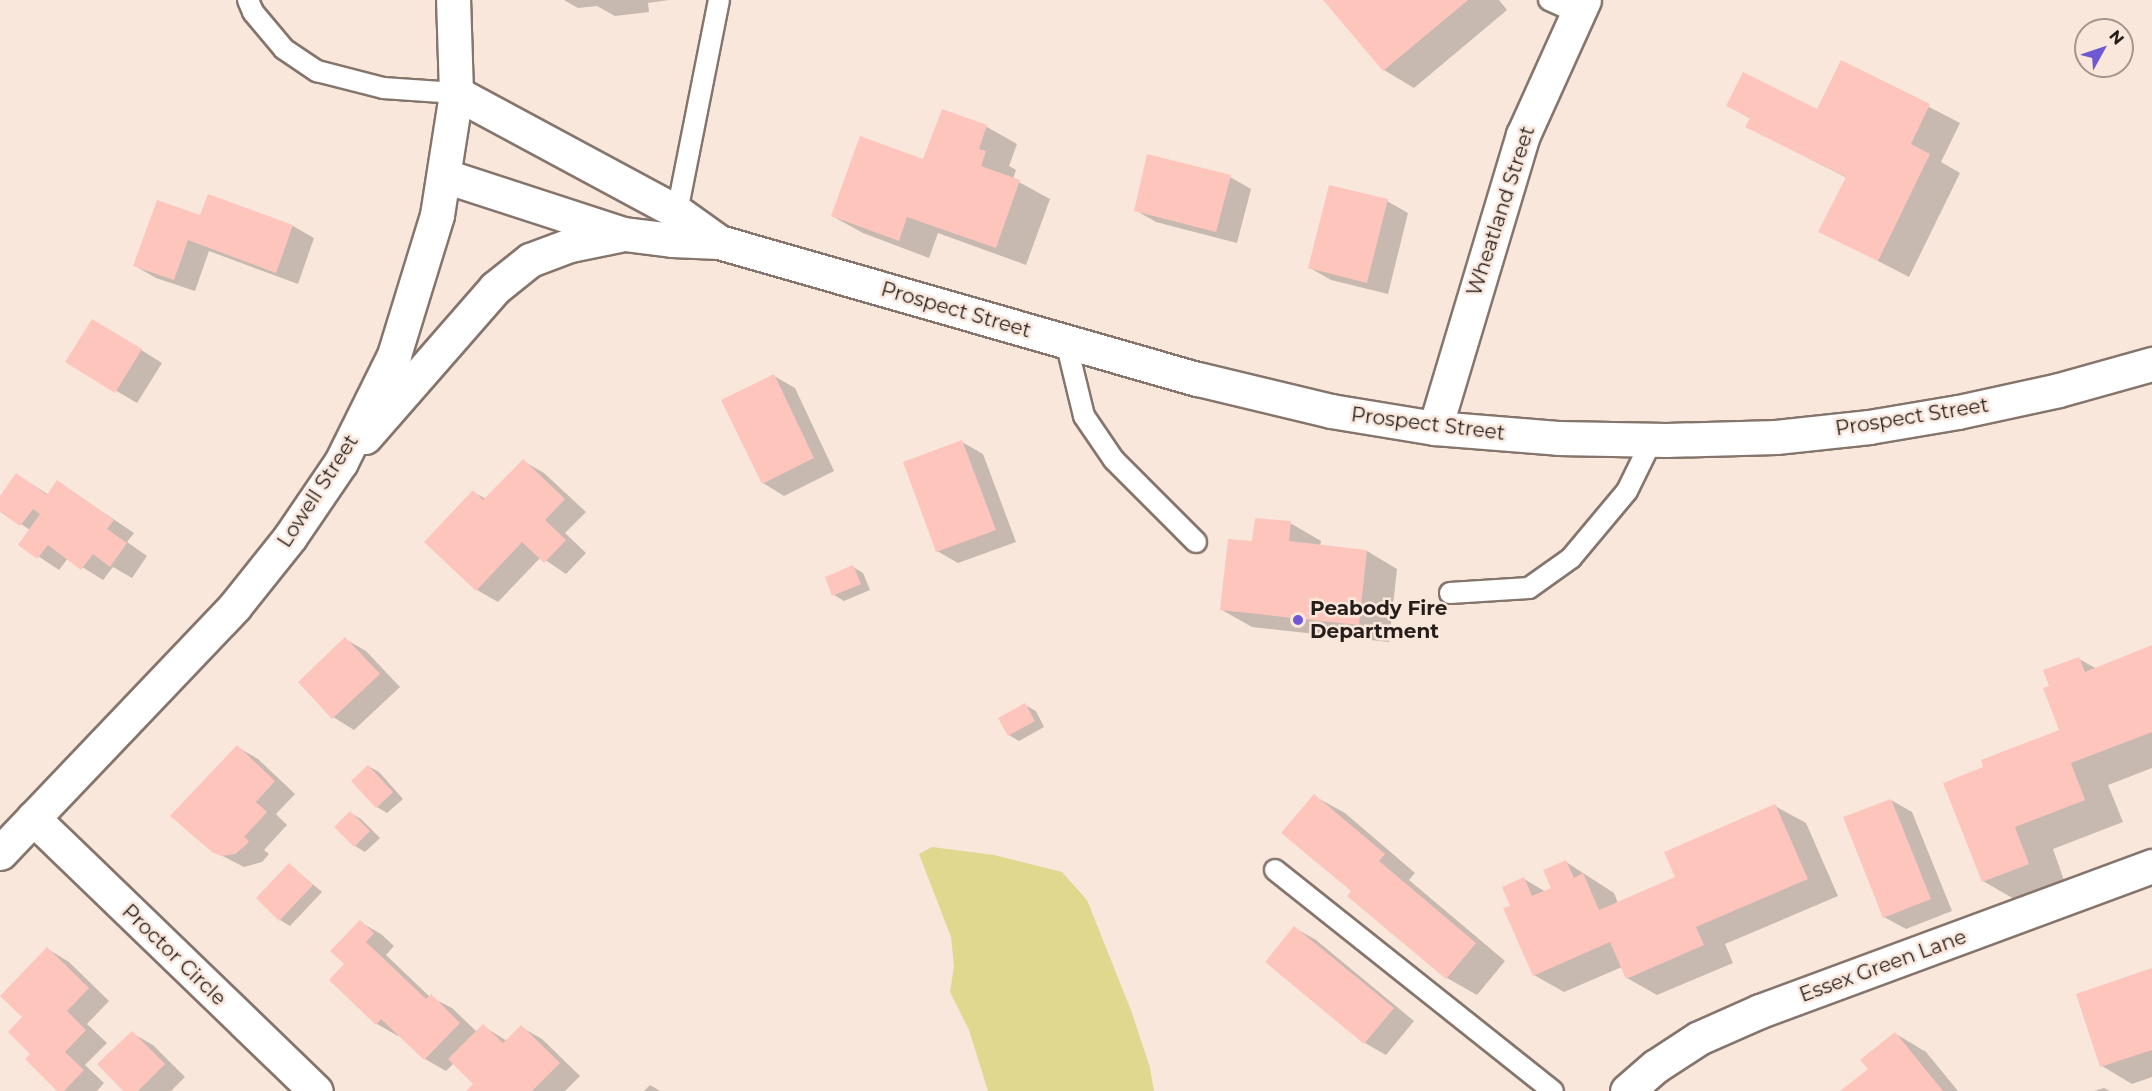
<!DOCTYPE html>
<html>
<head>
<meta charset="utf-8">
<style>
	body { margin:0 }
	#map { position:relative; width:2152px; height:1091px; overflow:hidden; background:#f9e7dc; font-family:Montserrat,sans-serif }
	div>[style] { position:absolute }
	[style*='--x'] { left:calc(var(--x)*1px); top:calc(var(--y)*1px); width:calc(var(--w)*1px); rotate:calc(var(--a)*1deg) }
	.green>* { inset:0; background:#e0d88f }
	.shadow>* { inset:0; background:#0003 }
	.building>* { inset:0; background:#fec5bd }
	.roads { filter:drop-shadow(2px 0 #85756c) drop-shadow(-2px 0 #85756c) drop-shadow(0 2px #85756c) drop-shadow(0 -2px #85756c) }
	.lane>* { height:20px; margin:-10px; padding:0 10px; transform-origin:10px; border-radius:10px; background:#fff }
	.street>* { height:33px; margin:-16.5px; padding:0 16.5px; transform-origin:16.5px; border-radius:16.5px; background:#fff }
	.secondary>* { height:33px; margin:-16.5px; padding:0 16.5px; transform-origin:16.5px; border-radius:16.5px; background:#fff }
	.dots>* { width:16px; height:16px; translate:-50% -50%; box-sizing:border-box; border:3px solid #f9e7dc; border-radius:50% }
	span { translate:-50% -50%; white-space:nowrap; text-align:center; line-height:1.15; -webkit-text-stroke:5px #f9e7dc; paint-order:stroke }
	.street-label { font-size:20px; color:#241d1a }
	.poi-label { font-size:20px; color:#241d1a; font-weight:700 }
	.left { translate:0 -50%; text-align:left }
	.north { position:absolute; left:2074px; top:18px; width:60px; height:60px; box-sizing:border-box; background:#f9e7dc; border:2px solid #a4968e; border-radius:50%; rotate:50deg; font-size:16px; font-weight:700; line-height:24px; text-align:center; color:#241d1a }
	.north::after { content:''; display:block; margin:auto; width:21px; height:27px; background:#6d59d3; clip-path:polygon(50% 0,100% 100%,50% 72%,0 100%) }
</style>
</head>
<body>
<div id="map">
	<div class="green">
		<div style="clip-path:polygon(932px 847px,994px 855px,1062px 872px,1087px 900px,1132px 1013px,1150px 1068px,1154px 1091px,988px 1091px,969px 1030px,950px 992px,954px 966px,951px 937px,919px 854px)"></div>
	</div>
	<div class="shadow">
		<div style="clip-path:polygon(564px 0,669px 0,648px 3px,649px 12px,615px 16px,597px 6px,578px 8px)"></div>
		<div style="clip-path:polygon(1325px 0,1499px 0,1507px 10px,1414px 88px,1384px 70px)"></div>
		<div style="clip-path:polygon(1842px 62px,1960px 123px,1941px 162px,1960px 173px,1909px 277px,1820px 231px,1847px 178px,1747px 127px,1751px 119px,1728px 106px,1817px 111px)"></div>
		<div style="clip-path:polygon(942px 111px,987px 127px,1017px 144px,1009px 166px,1016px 170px,1013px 179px,1050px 199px,1026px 265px,938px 233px,929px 258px,863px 233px,832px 216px,924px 161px)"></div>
		<div style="clip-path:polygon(1230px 177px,1251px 189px,1237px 243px,1156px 222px,1135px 210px)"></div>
		<div style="clip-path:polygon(209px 196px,293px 226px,314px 238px,298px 284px,209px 251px,195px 291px,156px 278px,135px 266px,201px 217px)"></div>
		<div style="clip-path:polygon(1387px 201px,1408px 213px,1388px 294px,1331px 280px,1310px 268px)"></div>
		<div style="clip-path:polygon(114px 333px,162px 363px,137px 403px,67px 362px)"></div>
		<div style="clip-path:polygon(774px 376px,795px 388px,834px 471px,784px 496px,763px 483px)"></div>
		<div style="clip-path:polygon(962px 442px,983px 454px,1016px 542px,958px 563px,937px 551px)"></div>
		<div style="clip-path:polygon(523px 461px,544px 473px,586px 512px,565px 533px,586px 553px,566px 574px,541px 557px,498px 602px,477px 590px,473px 492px,486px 499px)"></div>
		<div style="clip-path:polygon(17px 475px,49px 495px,58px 482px,134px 533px,127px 542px,147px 556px,132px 578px,113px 567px,103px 580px,68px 558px,59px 570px,20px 544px,30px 530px,0 510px,0 499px)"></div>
		<div style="clip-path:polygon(1290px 523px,1321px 541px,1320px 546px,1367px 551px,1397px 569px,1389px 642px,1252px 627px,1222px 610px,1253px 543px)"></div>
		<div style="clip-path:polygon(853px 567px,863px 573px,870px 590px,844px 601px,834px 595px)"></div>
		<div style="clip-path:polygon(345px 639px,366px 651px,400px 687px,354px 730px,333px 717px)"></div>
		<div style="clip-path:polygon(2152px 647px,2152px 768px,2108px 785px,2123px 822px,2053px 849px,2066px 886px,2021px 903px,1983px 881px,1985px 768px,2061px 731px,2051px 687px,2079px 659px,2097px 669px)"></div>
		<div style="clip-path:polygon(1025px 705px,1036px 711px,1044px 727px,1019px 741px,1009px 735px)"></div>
		<div style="clip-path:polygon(237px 747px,258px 759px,295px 794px,276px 814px,287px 825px,264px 850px,269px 854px,262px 862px,244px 867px,213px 851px)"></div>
		<div style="clip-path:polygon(368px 766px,379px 772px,403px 799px,387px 813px,377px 807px)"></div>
		<div style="clip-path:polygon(1314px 796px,1345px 813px,1415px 873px,1409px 880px,1505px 961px,1477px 995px,1447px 978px,1353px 891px)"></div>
		<div style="clip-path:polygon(1891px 800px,1912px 812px,1952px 911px,1906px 929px,1884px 917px)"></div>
		<div style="clip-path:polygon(1775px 806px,1806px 823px,1838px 896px,1725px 944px,1733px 963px,1657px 995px,1627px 978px,1622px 967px,1564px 992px,1534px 975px,1524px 879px,1546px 892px,1553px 889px,1566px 862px,1614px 893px,1618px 903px,1677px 878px)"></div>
		<div style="clip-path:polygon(351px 813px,361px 819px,380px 838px,365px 852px,355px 846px)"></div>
		<div style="clip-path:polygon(290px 865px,322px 892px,290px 926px,280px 920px)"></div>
		<div style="clip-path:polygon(360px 922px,381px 934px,394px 946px,386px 955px,430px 997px,452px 1008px,477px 1032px,483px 1026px,507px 1041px,521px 1027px,542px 1039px,580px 1076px,565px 1091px,469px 1091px,476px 1084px,454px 1063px,446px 1071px,425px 1059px,399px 1034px,398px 1036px,377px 1024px,331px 980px,346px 964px)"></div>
		<div style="clip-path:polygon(1295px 928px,1316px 940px,1414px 1021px,1386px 1055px,1365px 1043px,1267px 962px)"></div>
		<div style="clip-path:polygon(48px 949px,69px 962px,109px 1001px,87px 1024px,107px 1043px,85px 1065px,104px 1083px,97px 1091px,59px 1091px,32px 1054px,24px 1017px)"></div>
		<div style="clip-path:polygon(2152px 970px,2152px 1077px,2132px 1084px,2102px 1066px)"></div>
		<div style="clip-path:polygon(132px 1033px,153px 1045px,185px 1077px,171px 1091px,125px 1091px)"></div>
		<div style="clip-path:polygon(1896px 1034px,1926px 1052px,1958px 1091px,1842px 1091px,1870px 1069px)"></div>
		<div style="clip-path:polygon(650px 1085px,660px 1091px,644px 1091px)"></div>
		<div style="clip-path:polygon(2104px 1088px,2110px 1091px,2094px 1091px)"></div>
	</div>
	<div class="building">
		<div style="clip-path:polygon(1323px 0,1468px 0,1383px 71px)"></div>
		<div style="clip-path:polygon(1841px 60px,1930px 104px,1911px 144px,1930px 154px,1878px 261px,1818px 232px,1846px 177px,1745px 127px,1750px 118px,1726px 106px,1743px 72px,1817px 109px)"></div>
		<div style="clip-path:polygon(942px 109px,987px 125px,979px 149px,986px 151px,981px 166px,1020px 180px,996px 248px,907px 217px,899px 241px,831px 216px,860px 136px,923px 159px)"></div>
		<div style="clip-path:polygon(1147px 154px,1231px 175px,1216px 232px,1134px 211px)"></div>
		<div style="clip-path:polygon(1329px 185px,1388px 199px,1367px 283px,1308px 268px)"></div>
		<div style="clip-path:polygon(208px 194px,293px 225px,276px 273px,188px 240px,174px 280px,133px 266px,157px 200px,200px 215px)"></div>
		<div style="clip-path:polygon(92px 319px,142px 349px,115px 393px,65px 362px)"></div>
		<div style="clip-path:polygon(774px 374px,814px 458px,762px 484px,721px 400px)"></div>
		<div style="clip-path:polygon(962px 440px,996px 530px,936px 552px,903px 462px)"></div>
		<div style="clip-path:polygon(523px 459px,565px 499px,545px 520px,566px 540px,544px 563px,522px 542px,476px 591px,424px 542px,473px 490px,483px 500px)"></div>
		<div style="clip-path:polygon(16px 473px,47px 495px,57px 480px,114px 520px,107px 529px,127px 543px,110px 567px,93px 554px,81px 570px,48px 545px,37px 559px,18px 545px,40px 514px,33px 509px,20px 526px,0 512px,0 496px)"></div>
		<div style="clip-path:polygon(1255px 518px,1291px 521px,1289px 541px,1367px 550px,1359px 625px,1220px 610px,1228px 539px,1252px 541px)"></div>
		<div style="clip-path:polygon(853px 565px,861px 584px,832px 596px,825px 577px)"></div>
		<div style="clip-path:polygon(345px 637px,380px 674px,332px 719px,298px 682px)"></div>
		<div style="clip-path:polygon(2152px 645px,2152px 732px,2071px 763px,2085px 800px,2015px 827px,2029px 864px,1982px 882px,1943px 783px,1983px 767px,1981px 760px,2059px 730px,2043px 688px,2049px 686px,2043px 670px,2079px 657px,2085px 672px)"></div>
		<div style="clip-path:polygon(1025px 703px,1035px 721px,1008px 736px,998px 718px)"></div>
		<div style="clip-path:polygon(237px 745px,275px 781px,256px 802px,267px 812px,244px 837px,249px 841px,246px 845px,235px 854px,221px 856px,212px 852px,170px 816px)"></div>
		<div style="clip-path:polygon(368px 765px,393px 792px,376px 808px,351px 781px)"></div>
		<div style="clip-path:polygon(1314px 794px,1385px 854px,1379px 861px,1476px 943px,1446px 979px,1347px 896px,1351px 891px,1281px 833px)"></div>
		<div style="clip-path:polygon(1891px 799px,1931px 899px,1883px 918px,1843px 817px)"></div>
		<div style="clip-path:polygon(1775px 804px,1808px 879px,1696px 927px,1704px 945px,1626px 979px,1610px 942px,1533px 976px,1503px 908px,1510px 906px,1502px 887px,1524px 877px,1532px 896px,1551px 888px,1543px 870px,1566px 860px,1574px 878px,1583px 873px,1599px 910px,1675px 877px,1664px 852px)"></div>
		<div style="clip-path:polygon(350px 811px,370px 831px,354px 847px,334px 827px)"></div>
		<div style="clip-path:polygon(289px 863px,313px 885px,279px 921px,256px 898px)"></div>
		<div style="clip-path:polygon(360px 920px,374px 933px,366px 942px,426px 999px,431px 994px,460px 1023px,424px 1060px,381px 1019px,376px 1025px,329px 980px,344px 964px,330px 951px)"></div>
		<div style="clip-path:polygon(1294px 926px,1394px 1008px,1364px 1044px,1265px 962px)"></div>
		<div style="clip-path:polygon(47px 947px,89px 988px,67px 1011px,86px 1030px,65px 1052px,84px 1070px,64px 1091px,57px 1091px,25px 1059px,30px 1054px,8px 1032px,22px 1017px,0 996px)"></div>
		<div style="clip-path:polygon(2152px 968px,2152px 1050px,2100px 1067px,2076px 994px)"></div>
		<div style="clip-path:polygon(483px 1024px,503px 1043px,521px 1025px,560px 1063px,532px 1091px,466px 1091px,473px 1084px,448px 1059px)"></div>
		<div style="clip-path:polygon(132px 1031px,165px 1064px,138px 1091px,123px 1091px,97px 1064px)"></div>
		<div style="clip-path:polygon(1895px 1032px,1943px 1091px,1840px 1091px,1868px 1069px,1860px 1060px)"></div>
	</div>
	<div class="roads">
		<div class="lane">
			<div style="--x:248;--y:0;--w:13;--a:67"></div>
			<div style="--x:253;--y:12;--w:48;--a:50"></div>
			<div style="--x:284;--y:49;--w:40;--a:34"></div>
			<div style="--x:317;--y:71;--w:68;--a:14.4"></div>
			<div style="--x:383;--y:88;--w:73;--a:3.9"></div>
			<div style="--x:1549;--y:0;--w:32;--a:24"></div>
			<div style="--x:677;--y:212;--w:216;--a:-78.8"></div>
			<div style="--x:1066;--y:342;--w:76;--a:76.3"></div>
			<div style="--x:1084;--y:416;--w:53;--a:55.7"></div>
			<div style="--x:1114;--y:460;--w:116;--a:45"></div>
			<div style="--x:1450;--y:593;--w:79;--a:-3.6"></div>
			<div style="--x:1529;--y:588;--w:52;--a:-35.5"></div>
			<div style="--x:1571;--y:558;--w:87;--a:-50.1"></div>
			<div style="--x:1627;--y:491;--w:57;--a:-63.9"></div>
			<div style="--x:1275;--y:870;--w:355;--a:38.5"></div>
		</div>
		<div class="street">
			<div style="--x:1435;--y:428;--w:306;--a:-73.3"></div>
			<div style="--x:1523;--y:135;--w:148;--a:-65.7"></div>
			<div style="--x:33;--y:818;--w:393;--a:44"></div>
			<div style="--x:1627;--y:1091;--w:38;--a:-41"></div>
			<div style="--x:1656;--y:1066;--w:51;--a:-33.1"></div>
			<div style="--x:1699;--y:1038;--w:67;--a:-23.9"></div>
			<div style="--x:1760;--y:1011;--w:418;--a:-20.3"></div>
		</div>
		<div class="secondary">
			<div style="--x:456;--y:93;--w:251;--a:28.3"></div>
			<div style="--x:677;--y:212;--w:52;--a:35.5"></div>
			<div style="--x:445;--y:176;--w:188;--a:18"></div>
			<div style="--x:624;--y:234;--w:48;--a:7.1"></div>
			<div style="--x:672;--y:240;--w:47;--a:2.4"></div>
			<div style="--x:719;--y:242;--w:498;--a:16"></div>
			<div style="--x:1198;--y:379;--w:137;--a:13.5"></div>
			<div style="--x:1331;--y:411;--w:105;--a:9.3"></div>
			<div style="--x:1435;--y:428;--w:123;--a:4.6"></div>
			<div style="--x:1558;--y:438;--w:108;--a:1.1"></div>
			<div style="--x:1666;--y:440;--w:110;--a:-1.6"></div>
			<div style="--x:1776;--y:437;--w:94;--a:-6.1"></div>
			<div style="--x:1869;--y:427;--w:90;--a:-9.6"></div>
			<div style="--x:1958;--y:412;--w:103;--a:-12.3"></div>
			<div style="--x:2059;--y:390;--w:97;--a:-15.6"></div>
			<div style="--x:365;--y:437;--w:198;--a:-48.9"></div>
			<div style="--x:495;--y:288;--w:45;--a:-38.7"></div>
			<div style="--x:530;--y:260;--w:43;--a:-20.6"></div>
			<div style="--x:570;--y:245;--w:50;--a:-11.5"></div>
			<div style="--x:0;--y:853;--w:341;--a:-46.4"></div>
			<div style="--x:235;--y:606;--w:88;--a:-51.4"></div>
			<div style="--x:290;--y:537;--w:91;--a:-55.8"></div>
			<div style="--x:341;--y:462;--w:119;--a:-63.6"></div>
			<div style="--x:394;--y:355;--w:146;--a:-72.9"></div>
			<div style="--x:437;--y:215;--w:123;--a:-81.1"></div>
			<div style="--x:456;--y:93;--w:93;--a:-91.8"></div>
		</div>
	</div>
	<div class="dots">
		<div style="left:1298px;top:620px;background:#6d59d3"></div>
	</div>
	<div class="street-label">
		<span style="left:1501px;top:211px;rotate:-72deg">Wheatland Street</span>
		<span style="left:956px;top:310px;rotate:16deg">Prospect Street</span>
		<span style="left:1912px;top:417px;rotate:-9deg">Prospect Street</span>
		<span style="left:1428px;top:424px;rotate:7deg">Prospect Street</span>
		<span style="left:318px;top:491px;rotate:-57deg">Lowell Street</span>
		<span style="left:174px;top:955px;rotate:44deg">Proctor Circle</span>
		<span style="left:1883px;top:966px;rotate:-20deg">Essex Green Lane</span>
	</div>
	<div class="poi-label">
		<span class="left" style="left:1310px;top:620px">Peabody Fire<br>Department</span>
	</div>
	<div class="north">N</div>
</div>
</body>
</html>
